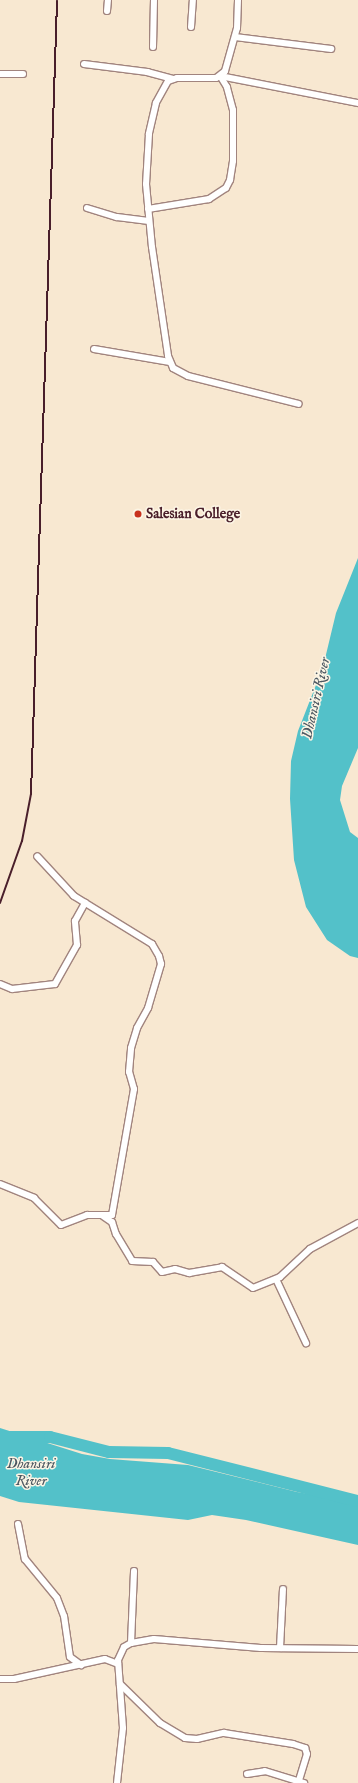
<!DOCTYPE html>
<html>
<head>
<meta charset="utf-8">
<style>
	body { margin:0 }
	#map { position:relative; width:358px; height:1783px; overflow:hidden; background:#f8e8d1; font-family:"IM FELL English",serif }
	div>[style] { position:absolute }
	[style*='--x'] { left:calc(var(--x)*1px); top:calc(var(--y)*1px); width:calc(var(--w)*1px); rotate:calc(var(--a)*1deg) }
	.water>* { inset:0; background:#53c1c9 }
	.river>* { height:12px; margin:-6px; padding:0 6px; transform-origin:6px; border-radius:6px; background:#53c1c9 }
	.roads { filter:drop-shadow(1px 0 #a1847e) drop-shadow(-1px 0 #a1847e) drop-shadow(0 1px #a1847e) drop-shadow(0 -1px #a1847e) }
	.street>* { height:6px; margin:-3px; padding:0 3px; transform-origin:3px; border-radius:3px; background:#fff }
	.rail>* { height:2px; margin:-1px; padding:0 1px; transform-origin:1px; border-radius:1px; background:#4a1f2b }
	.dots>* { width:11px; height:11px; translate:-50% -50%; box-sizing:border-box; border:2px solid #fcf5e5; border-radius:50% }
	span { translate:-50% -50%; white-space:nowrap; text-align:center; line-height:1.15; -webkit-text-stroke:3px #fcf5e5; paint-order:stroke }
	.poi-label { font-size:14px; color:#4a1f2b; font-weight:700 }
	.left { translate:0 -50%; text-align:left }
	.water-label { font-size:15px; color:#4d5862; font-style:italic }
</style>
</head>
<body>
<div id="map">
	<div class="water">
		<div style="clip-path:polygon(358px 558px,358px 748px,342px 786px,340px 800px,350px 832px,358px 838px,358px 958px,350px 956px,327px 940px,306px 907px,294px 860px,290px 799px,291px 761px,298px 731px,323px 667px,336px 613px)"></div>
		<div style="clip-path:polygon(0 1428px,82px 1454px,110px 1459px,188px 1465px,297px 1492px,358px 1502px,358px 1545px,246px 1520px,212px 1515px,188px 1520px,19px 1502px,0 1496px)"></div>
	</div>
	<div class="river">
		<div style="--x:0;--y:1437;--w:50;--a:0"></div>
		<div style="--x:50;--y:1437;--w:61;--a:14.3"></div>
		<div style="--x:109;--y:1452;--w:59;--a:1"></div>
		<div style="--x:168;--y:1453;--w:196;--a:14.2"></div>
	</div>
	<div class="roads">
		<div class="street">
			<div style="--x:238;--y:0;--w:28;--a:92"></div>
			<div style="--x:237;--y:28;--w:45;--a:105.6"></div>
			<div style="--x:225;--y:71;--w:11;--a:142"></div>
			<div style="--x:216;--y:78;--w:39;--a:180"></div>
			<div style="--x:177;--y:78;--w:9;--a:162"></div>
			<div style="--x:168;--y:81;--w:25;--a:119"></div>
			<div style="--x:156;--y:103;--w:32;--a:103"></div>
			<div style="--x:149;--y:134;--w:50;--a:93.4"></div>
			<div style="--x:146;--y:184;--w:63;--a:84.6"></div>
			<div style="--x:152;--y:247;--w:110;--a:81.6"></div>
			<div style="--x:168;--y:356;--w:13;--a:67"></div>
			<div style="--x:173;--y:368;--w:17;--a:28"></div>
			<div style="--x:188;--y:376;--w:114;--a:14.2"></div>
			<div style="--x:107;--y:11;--w:11;--a:-85"></div>
			<div style="--x:191;--y:27;--w:27;--a:-86"></div>
			<div style="--x:235;--y:37;--w:97;--a:7.1"></div>
			<div style="--x:153;--y:47;--w:47;--a:-88.8"></div>
			<div style="--x:84;--y:64;--w:64;--a:7.2"></div>
			<div style="--x:147;--y:72;--w:27;--a:15"></div>
			<div style="--x:0;--y:74;--w:23;--a:0"></div>
			<div style="--x:220;--y:76;--w:141;--a:11.1"></div>
			<div style="--x:87;--y:208;--w:31;--a:17"></div>
			<div style="--x:117;--y:217;--w:32;--a:7"></div>
			<div style="--x:148;--y:209;--w:62;--a:-9.3"></div>
			<div style="--x:209;--y:199;--w:20;--a:-33"></div>
			<div style="--x:226;--y:188;--w:9;--a:-63"></div>
			<div style="--x:230;--y:180;--w:19;--a:-81"></div>
			<div style="--x:233;--y:161;--w:51;--a:-90"></div>
			<div style="--x:233;--y:110;--w:24;--a:-105"></div>
			<div style="--x:227;--y:87;--w:13;--a:-122"></div>
			<div style="--x:94;--y:349;--w:77;--a:9.7"></div>
			<div style="--x:0;--y:984;--w:13;--a:23"></div>
			<div style="--x:12;--y:989;--w:43;--a:-6.6"></div>
			<div style="--x:55;--y:984;--w:45;--a:-60.6"></div>
			<div style="--x:77;--y:945;--w:24;--a:-95"></div>
			<div style="--x:75;--y:921;--w:21;--a:-61"></div>
			<div style="--x:0;--y:1184;--w:37;--a:22"></div>
			<div style="--x:34;--y:1198;--w:38;--a:45"></div>
			<div style="--x:61;--y:1225;--w:28;--a:-21"></div>
			<div style="--x:87;--y:1215;--w:25;--a:0"></div>
			<div style="--x:112;--y:1215;--w:128;--a:-80.1"></div>
			<div style="--x:134;--y:1089;--w:18;--a:-106"></div>
			<div style="--x:129;--y:1072;--w:24;--a:-85"></div>
			<div style="--x:131;--y:1048;--w:21;--a:-73"></div>
			<div style="--x:137;--y:1028;--w:23;--a:-61"></div>
			<div style="--x:148;--y:1008;--w:46;--a:-73.5"></div>
			<div style="--x:161;--y:964;--w:8;--a:-104"></div>
			<div style="--x:159;--y:956;--w:14;--a:-120"></div>
			<div style="--x:152;--y:944;--w:92;--a:-148.4"></div>
			<div style="--x:74;--y:896;--w:54;--a:-132.8"></div>
			<div style="--x:103;--y:1216;--w:11;--a:34"></div>
			<div style="--x:112;--y:1222;--w:13;--a:72"></div>
			<div style="--x:116;--y:1234;--w:31;--a:59"></div>
			<div style="--x:132;--y:1261;--w:21;--a:3"></div>
			<div style="--x:153;--y:1262;--w:13;--a:48"></div>
			<div style="--x:162;--y:1272;--w:13;--a:-13"></div>
			<div style="--x:175;--y:1269;--w:15;--a:16"></div>
			<div style="--x:189;--y:1273;--w:34;--a:-10"></div>
			<div style="--x:222;--y:1267;--w:37;--a:34"></div>
			<div style="--x:253;--y:1288;--w:29;--a:-22"></div>
			<div style="--x:280;--y:1277;--w:41;--a:-43"></div>
			<div style="--x:310;--y:1249;--w:55;--a:-28.4"></div>
			<div style="--x:276;--y:1279;--w:71;--a:64.9"></div>
			<div style="--x:18;--y:1524;--w:36;--a:79"></div>
			<div style="--x:25;--y:1559;--w:50;--a:50.6"></div>
			<div style="--x:57;--y:1598;--w:19;--a:69"></div>
			<div style="--x:64;--y:1616;--w:41;--a:81.7"></div>
			<div style="--x:70;--y:1657;--w:14;--a:36"></div>
			<div style="--x:131;--y:1643;--w:72;--a:-87.6"></div>
			<div style="--x:280;--y:1648;--w:59;--a:-87.1"></div>
			<div style="--x:0;--y:1679;--w:14;--a:0"></div>
			<div style="--x:14;--y:1679;--w:93;--a:-12.4"></div>
			<div style="--x:105;--y:1659;--w:14;--a:21"></div>
			<div style="--x:120;--y:1684;--w:56;--a:44.3"></div>
			<div style="--x:160;--y:1723;--w:29;--a:31"></div>
			<div style="--x:185;--y:1738;--w:12;--a:5"></div>
			<div style="--x:197;--y:1739;--w:28;--a:-13"></div>
			<div style="--x:224;--y:1733;--w:70;--a:9.1"></div>
			<div style="--x:293;--y:1744;--w:13;--a:18"></div>
			<div style="--x:305;--y:1748;--w:6;--a:72"></div>
			<div style="--x:307;--y:1754;--w:28;--a:107"></div>
			<div style="--x:247;--y:1774;--w:18;--a:-9"></div>
			<div style="--x:265;--y:1771;--w:41;--a:17.1"></div>
			<div style="--x:117;--y:1783;--w:55;--a:-83.8"></div>
			<div style="--x:123;--y:1728;--w:68;--a:-94.2"></div>
			<div style="--x:118;--y:1660;--w:14;--a:-65"></div>
			<div style="--x:124;--y:1647;--w:8;--a:-30"></div>
			<div style="--x:131;--y:1643;--w:23;--a:-10"></div>
			<div style="--x:154;--y:1639;--w:107;--a:4.8"></div>
			<div style="--x:261;--y:1648;--w:97;--a:0.6"></div>
		</div>
	</div>
	<div class="rail">
		<div style="--x:0;--y:903;--w:66;--a:-70.5"></div>
		<div style="--x:22;--y:841;--w:48;--a:-79.2"></div>
		<div style="--x:31;--y:794;--w:794;--a:-88.12"></div>
	</div>
	<div class="dots">
		<div style="left:138px;top:514px;background:#c8321e"></div>
	</div>
	<div class="poi-label">
		<span class="left" style="left:146px;top:514px">Salesian College</span>
	</div>
	<div class="water-label">
		<span style="left:316px;top:698px;rotate:-77deg">Dhansiri River</span>
		<span style="left:31px;top:1472px">Dhansiri<br>River</span>
	</div>
</div>
</body>
</html>
